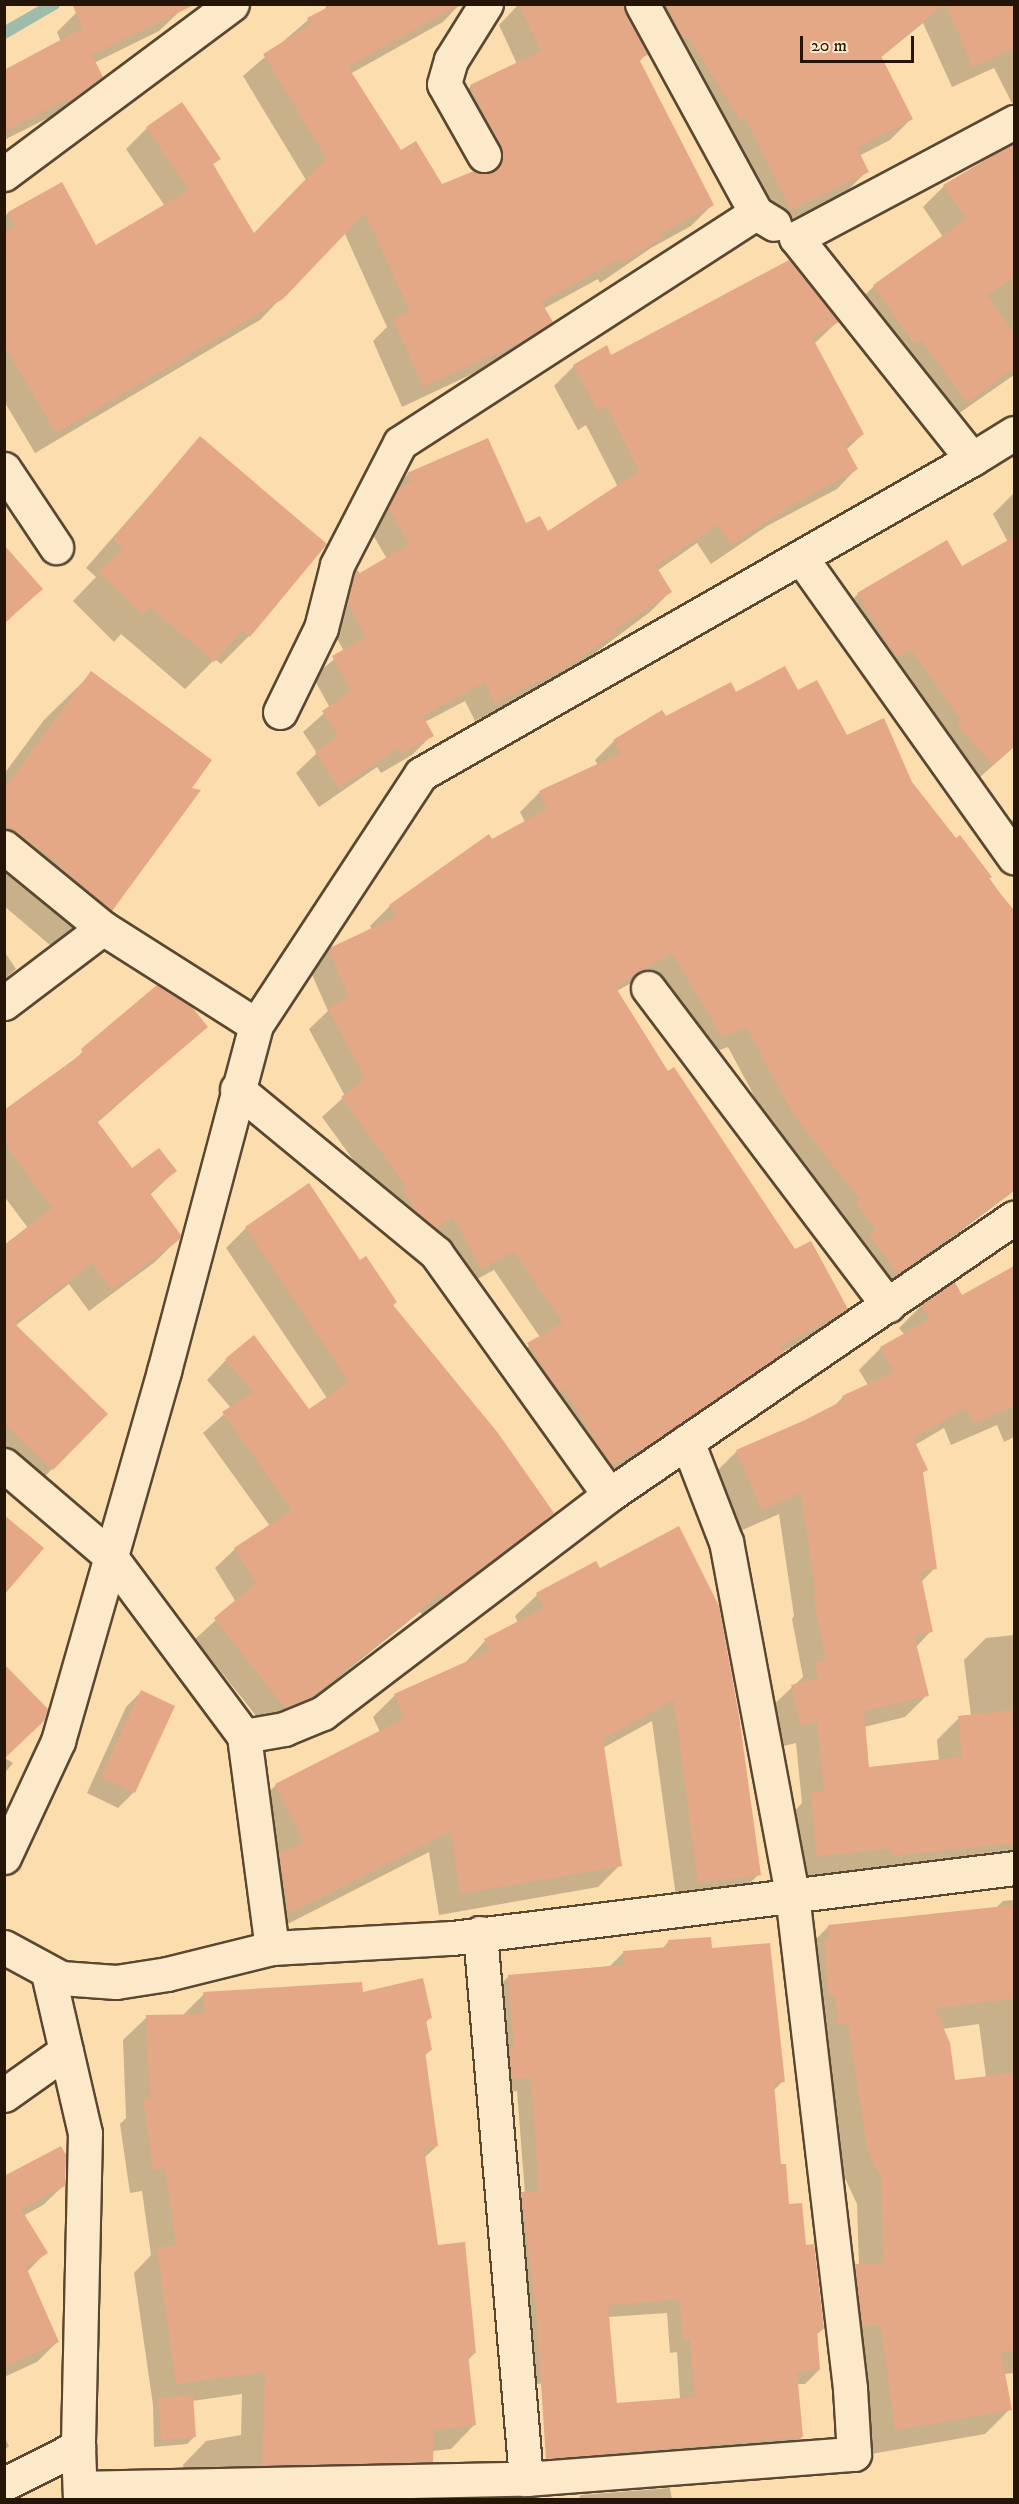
<!DOCTYPE html>
<html>
<head>
<meta charset="utf-8">
<style>
	body { margin:0 }
	#map { position:relative; width:1019px; height:2504px; overflow:hidden; background:#fbddae; font-family:"IM FELL DW Pica",serif }
	div>[style] { position:absolute }
	[style*='--x'] { left:calc(var(--x)*1px); top:calc(var(--y)*1px); width:calc(var(--w)*1px); rotate:calc(var(--a)*1deg) }
	.shadow>* { inset:0; background:#0003 }
	.stream>* { height:12px; margin:-6px; padding:0 6px; transform-origin:6px; border-radius:6px; background:#9fbcab }
	.building>* { inset:0; background:#e4a887 }
	.roads { filter:drop-shadow(2px 0 #5a4731) drop-shadow(-2px 0 #5a4731) drop-shadow(0 2px #5a4731) drop-shadow(0 -2px #5a4731) }
	.street>* { height:33px; margin:-16.5px; padding:0 16.5px; transform-origin:16.5px; border-radius:16.5px; background:#fce9ca }
	.secondary>* { height:33px; margin:-16.5px; padding:0 16.5px; transform-origin:16.5px; border-radius:16.5px; background:#fce9ca }
	span { translate:-50% -50%; white-space:nowrap; text-align:center; line-height:1.15; -webkit-text-stroke:4.5px #fce9ca; paint-order:stroke }
	.frame { position:absolute; inset:0; border:6px solid #251507; pointer-events:none }
	.scale { position:absolute; left:800px; top:36px; width:114px; height:27px; box-sizing:border-box; border:3px solid #251507; border-top:0; padding-left:8px; font-size:18px; line-height:21px; white-space:nowrap; color:#251507; -webkit-text-stroke:4px #fce9ca; paint-order:stroke }
</style>
</head>
<body>
<div id="map">
	<div class="shadow">
		<div style="clip-path:polygon(327px 4px,471px 4px,457px 7px,443px 22px,350px 74px,400px 153px,442px 186px,482px 172px,450px 107px,471px 86px,517px 64px,499px 25px,519px 4px,1014px 4px,1014px 107px,994px 68px,952px 87px,923px 23px,880px 58px,911px 119px,890px 140px,859px 156px,867px 171px,846px 192px,770px 230px,637px 15px,624px 7px,646px 54px,639px 62px,712px 205px,691px 226px,651px 248px,600px 283px,598px 279px,543px 309px,551px 322px,530px 343px,502px 360px,402px 407px,373px 341px,387px 327px,344px 232px,260px 320px,35px 453px,4px 401px,4px 217px,8px 213px,95px 247px,165px 206px,126px 149px,147px 128px,181px 104px,219px 159px,212px 165px,253px 235px,306px 180px,243px 76px,308px 20px,324px 11px)"></div>
		<div style="clip-path:polygon(179px 12px,159px 31px,94px 63px,101px 76px,49px 120px,48px 118px,4px 140px,4px 72px,61px 42px,57px 32px,76px 13px)"></div>
		<div style="clip-path:polygon(1014px 145px,1014px 375px,945px 423px,853px 307px,874px 286px,943px 237px,923px 207px,944px 186px)"></div>
		<div style="clip-path:polygon(837px 322px,814px 344px,863px 434px,846px 450px,856px 469px,837px 489px,767px 526px,711px 564px,697px 543px,657px 571px,670px 592px,650px 612px,595px 653px,544px 688px,475px 721px,465px 701px,425px 722px,432px 735px,412px 755px,381px 773px,377px 767px,319px 807px,296px 773px,317px 753px,303px 732px,330px 708px,313px 677px,344px 651px,328px 623px,336px 591px,356px 571px,360px 575px,387px 559px,369px 528px,391px 498px,388px 494px,408px 474px,547px 533px,618px 487px,586px 425px,578px 430px,554px 386px,574px 366px)"></div>
		<div style="clip-path:polygon(200px 438px,325px 544px,249px 636px,221px 664px,215px 659px,185px 689px,121px 634px,114px 642px,73px 601px,96px 577px,86px 568px)"></div>
		<div style="clip-path:polygon(1014px 493px,1014px 662px,1006px 671px,1014px 680px,1014px 747px,971px 785px,837px 615px,858px 594px,961px 568px,1008px 542px,993px 514px)"></div>
		<div style="clip-path:polygon(4px 547px,41px 589px,4px 624px)"></div>
		<div style="clip-path:polygon(92px 673px,189px 789px,198px 791px,111px 910px,64px 957px,4px 906px,4px 774px,44px 720px)"></div>
		<div style="clip-path:polygon(797px 692px,846px 737px,916px 833px,965px 844px,1014px 913px,1011px 916px,1014px 921px,1014px 1191px,878px 1293px,774px 1133px,728px 1047px,703px 1056px,652px 971px,617px 991px,667px 1073px,794px 1251px,846px 1309px,826px 1328px,781px 1353px,762px 1372px,625px 1466px,591px 1484px,509px 1363px,540px 1337px,494px 1270px,462px 1287px,387px 1206px,322px 1117px,345px 1096px,309px 1029px,328px 1011px,310px 970px,332px 947px,372px 929px,370px 926px,390px 906px,488px 836px,491px 841px,525px 822px,520px 812px,540px 792px,598px 765px,595px 760px,614px 741px,736px 694px)"></div>
		<div style="clip-path:polygon(1014px 818px,1014px 871px,996px 836px)"></div>
		<div style="clip-path:polygon(4px 951px,16px 969px,4px 980px)"></div>
		<div style="clip-path:polygon(157px 987px,206px 1027px,97px 1123px,131px 1170px,175px 1171px,150px 1195px,178px 1239px,155px 1262px,89px 1311px,69px 1284px,15px 1326px,52px 1469px,30px 1492px,4px 1467px,4px 1247px,28px 1228px,4px 1196px,4px 1112px,62px 1070px)"></div>
		<div style="clip-path:polygon(246px 1228px,392px 1306px,552px 1513px,533px 1533px,423px 1615px,420px 1612px,288px 1718px,265px 1727px,195px 1639px,236px 1602px,215px 1568px,235px 1549px,270px 1526px,203px 1433px,231px 1408px,207px 1380px,226px 1360px,309px 1411px,327px 1398px,226px 1248px)"></div>
		<div style="clip-path:polygon(1014px 1268px,1014px 1437px,1004px 1442px,997px 1425px,951px 1445px,944px 1428px,915px 1445px,926px 1470px,921px 1474px,935px 1568px,921px 1582px,931px 1631px,916px 1647px,927px 1695px,905px 1717px,864px 1727px,868px 1769px,939px 1761px,937px 1740px,959px 1718px,971px 1716px,964px 1660px,986px 1638px,1014px 1635px,1014px 1864px,795px 1877px,790px 1816px,802px 1803px,796px 1743px,779px 1747px,770px 1708px,803px 1677px,792px 1619px,794px 1616px,779px 1514px,740px 1531px,715px 1473px,737px 1451px,831px 1409px,843px 1397px,868px 1385px,859px 1370px,881px 1348px,905px 1335px,899px 1328px,921px 1306px,961px 1297px)"></div>
		<div style="clip-path:polygon(679px 1528px,759px 1874px,737px 1896px,677px 1904px,652px 1721px,603px 1748px,620px 1865px,598px 1887px,439px 1915px,429px 1852px,268px 1934px,257px 1878px,279px 1856px,254px 1807px,276px 1785px,380px 1732px,373px 1717px,395px 1695px,464px 1664px,485px 1641px,518px 1623px,515px 1616px,537px 1595px,595px 1563px,599px 1570px)"></div>
		<div style="clip-path:polygon(4px 1669px,5px 1758px,13px 1763px,4px 1774px)"></div>
		<div style="clip-path:polygon(142px 1691px,134px 1792px,118px 1808px,87px 1793px,126px 1707px)"></div>
		<div style="clip-path:polygon(evenodd,1014px 1900px,1014px 2373px,1004px 2374px,1010px 2409px,985px 2434px,871px 2454px,857px 2349px,830px 2290px,859px 2266px,857px 2204px,843px 2174px,824px 2047px,804px 1951px,829px 1926px,995px 1909px,1003px 1901px,1014px 1900px,979px 2024px,986px 2077px,953px 2081px,942px 2029px,979px 2024px)"></div>
		<div style="clip-path:polygon(evenodd,669px 1941px,710px 1949px,783px 2081px,773px 2091px,780px 2166px,788px 2205px,804px 2246px,823px 2329px,816px 2335px,819px 2370px,805px 2384px,797px 2384px,802px 2437px,788px 2451px,560px 2470px,546px 2383px,528px 2385px,507px 2208px,525px 2194px,517px 2091px,498px 2093px,495px 1990px,509px 1976px,610px 1966px,624px 1952px,662px 1949px,669px 1941px,667px 2313px,670px 2353px,677px 2352px,680px 2399px,615px 2405px,608px 2317px,667px 2313px)"></div>
		<div style="clip-path:polygon(204px 1994px,361px 1994px,430px 2018px,425px 2023px,431px 2050px,424px 2056px,437px 2146px,424px 2158px,437px 2247px,475px 2353px,467px 2361px,474px 2425px,451px 2449px,432px 2451px,432px 2461px,408px 2485px,187px 2490px,183px 2465px,206px 2441px,241px 2435px,242px 2394px,192px 2401px,195px 2436px,187px 2444px,154px 2447px,153px 2405px,134px 2273px,151px 2255px,142px 2191px,130px 2193px,120px 2124px,126px 2118px,123px 2040px,147px 2017px,182px 2016px)"></div>
		<div style="clip-path:polygon(4px 2177px,64px 2185px,43px 2205px,23px 2216px,46px 2252px,27px 2272px,57px 2342px,37px 2362px,4px 2377px)"></div>
		<div style="clip-path:polygon(4px 2436px,9px 2446px,4px 2450px)"></div>
		<div style="clip-path:polygon(670px 2488px,672px 2500px,577px 2500px,581px 2495px)"></div>
	</div>
	<div class="stream">
		<div style="--x:4;--y:33;--w:58;--a:-30.1"></div>
	</div>
	<div class="building">
		<div style="clip-path:polygon(72px 4px,196px 4px,92px 55px,103px 77px,69px 102px,68px 99px,4px 132px,4px 70px,83px 28px)"></div>
		<div style="clip-path:polygon(334px 4px,460px 4px,348px 67px,401px 150px,416px 141px,442px 184px,474px 171px,493px 172px,505px 157px,470px 85px,541px 51px,519px 4px,623px 4px,648px 55px,639px 59px,714px 205px,660px 234px,662px 238px,622px 263px,619px 259px,541px 302px,553px 322px,525px 340px,423px 387px,393px 319px,410px 311px,365px 213px,283px 299px,56px 433px,4px 345px,4px 232px,15px 226px,8px 212px,62px 182px,96px 245px,189px 190px,146px 127px,182px 102px,221px 159px,213px 164px,254px 233px,326px 158px,263px 54px,310px 25px,307px 18px)"></div>
		<div style="clip-path:polygon(667px 4px,944px 4px,881px 56px,913px 119px,857px 148px,869px 172px,791px 210px,745px 117px,740px 120px,688px 36px,682px 39px)"></div>
		<div style="clip-path:polygon(945px 4px,1014px 4px,1014px 48px,973px 67px)"></div>
		<div style="clip-path:polygon(1014px 143px,1014px 277px,987px 296px,1014px 333px,1014px 368px,967px 403px,921px 340px,914px 344px,873px 285px,966px 219px,943px 185px)"></div>
		<div style="clip-path:polygon(789px 260px,839px 322px,812px 337px,864px 434px,845px 445px,858px 469px,789px 507px,731px 545px,718px 525px,656px 566px,672px 592px,614px 630px,616px 633px,565px 668px,495px 703px,485px 682px,423px 716px,434px 736px,401px 754px,398px 748px,339px 788px,315px 752px,339px 736px,322px 711px,351px 691px,332px 656px,366px 637px,347px 603px,356px 569px,360px 573px,409px 544px,388px 507px,397px 490px,412px 481px,407px 473px,488px 438px,526px 523px,540px 516px,548px 531px,639px 471px,606px 406px,598px 411px,573px 365px,607px 345px,611px 355px)"></div>
		<div style="clip-path:polygon(200px 436px,327px 544px,250px 637px,242px 630px,214px 662px,150px 607px,143px 615px,99px 572px,123px 548px,113px 539px)"></div>
		<div style="clip-path:polygon(1014px 537px,1014px 746px,993px 765px,956px 724px,961px 720px,911px 650px,898px 657px,888px 645px,857px 593px,947px 540px,962px 566px)"></div>
		<div style="clip-path:polygon(4px 545px,43px 589px,4px 623px)"></div>
		<div style="clip-path:polygon(785px 666px,798px 690px,817px 680px,847px 735px,884px 718px,912px 782px,956px 838px,960px 835px,992px 877px,988px 879px,1014px 910px,1014px 1190px,898px 1274px,869px 1235px,876px 1230px,856px 1202px,860px 1200px,793px 1114px,747px 1028px,722px 1037px,672px 953px,637px 973px,616px 988px,668px 1071px,674px 1067px,795px 1249px,811px 1241px,848px 1309px,780px 1347px,784px 1353px,646px 1447px,611px 1466px,564px 1389px,559px 1392px,527px 1343px,563px 1323px,514px 1252px,481px 1269px,453px 1217px,436px 1229px,417px 1213px,402px 1189px,406px 1186px,341px 1097px,365px 1079px,328px 1008px,349px 997px,328px 949px,397px 916px,389px 905px,489px 834px,492px 839px,547px 809px,539px 791px,621px 753px,613px 740px,662px 710px,666px 716px,731px 682px,736px 692px)"></div>
		<div style="clip-path:polygon(91px 671px,212px 760px,192px 788px,201px 790px,112px 911px,60px 868px,62px 866px,4px 823px,4px 789px)"></div>
		<div style="clip-path:polygon(157px 985px,191px 1006px,208px 1027px,97px 1121px,132px 1168px,159px 1148px,177px 1171px,149px 1192px,181px 1235px,179px 1240px,112px 1290px,92px 1263px,14px 1323px,108px 1414px,53px 1470px,4px 1423px,4px 1245px,52px 1208px,4px 1143px,4px 1110px,83px 1053px,81px 1049px)"></div>
		<div style="clip-path:polygon(309px 1183px,360px 1260px,366px 1256px,397px 1302px,393px 1305px,498px 1433px,554px 1513px,444px 1597px,441px 1593px,310px 1698px,285px 1708px,214px 1618px,256px 1583px,234px 1548px,292px 1510px,222px 1412px,253px 1392px,225px 1359px,254px 1335px,309px 1409px,349px 1382px,245px 1227px)"></div>
		<div style="clip-path:polygon(1014px 1266px,1014px 1406px,973px 1424px,966px 1408px,913px 1438px,928px 1470px,923px 1472px,937px 1569px,920px 1571px,933px 1632px,914px 1635px,929px 1696px,864px 1711px,869px 1767px,962px 1757px,958px 1716px,1014px 1710px,1014px 1843px,892px 1856px,891px 1849px,816px 1856px,811px 1792px,824px 1791px,817px 1722px,801px 1726px,791px 1685px,818px 1678px,815px 1663px,826px 1660px,813px 1595px,816px 1595px,801px 1493px,762px 1510px,736px 1450px,805px 1420px,844px 1400px,842px 1396px,894px 1372px,880px 1347px,930px 1319px,920px 1305px,954px 1281px,962px 1295px)"></div>
		<div style="clip-path:polygon(4px 1515px,44px 1548px,4px 1595px)"></div>
		<div style="clip-path:polygon(679px 1526px,719px 1606px,739px 1716px,761px 1875px,698px 1883px,674px 1700px,603px 1739px,622px 1866px,460px 1894px,451px 1831px,289px 1914px,279px 1854px,304px 1842px,275px 1784px,405px 1718px,394px 1694px,490px 1651px,484px 1639px,544px 1608px,536px 1593px,596px 1561px,600px 1568px)"></div>
		<div style="clip-path:polygon(4px 1664px,48px 1709px,44px 1721px,4px 1759px)"></div>
		<div style="clip-path:polygon(141px 1690px,175px 1706px,135px 1793px,101px 1777px)"></div>
		<div style="clip-path:polygon(1014px 1905px,1014px 1999px,935px 2008px,950px 2043px,955px 2080px,1014px 2073px,1014px 2351px,1001px 2352px,1012px 2410px,895px 2430px,881px 2325px,862px 2326px,854px 2264px,884px 2263px,881px 2178px,867px 2149px,848px 2023px,838px 2024px,835px 1996px,829px 1996px,824px 1939px,829px 1939px,828px 1925px)"></div>
		<div style="clip-path:polygon(evenodd,711px 1937px,712px 1948px,770px 1943px,785px 2082px,774px 2083px,781px 2164px,786px 2164px,789px 2204px,802px 2203px,806px 2245px,814px 2244px,824px 2329px,817px 2330px,820px 2370px,797px 2372px,803px 2437px,546px 2459px,536px 2310px,521px 2192px,539px 2191px,531px 2078px,511px 2079px,509px 2049px,514px 2049px,508px 1975px,624px 1965px,623px 1951px,669px 1947px,668px 1940px,711px 1937px,680px 2299px,683px 2340px,690px 2339px,695px 2397px,617px 2403px,608px 2305px,680px 2299px)"></div>
		<div style="clip-path:polygon(423px 1978px,432px 2018px,426px 2020px,432px 2050px,425px 2051px,438px 2146px,424px 2148px,438px 2245px,465px 2242px,476px 2353px,468px 2354px,476px 2425px,434px 2430px,433px 2462px,262px 2465px,265px 2372px,176px 2384px,157px 2248px,176px 2245px,165px 2168px,153px 2170px,143px 2099px,150px 2098px,146px 2015px,205px 2014px,203px 1992px,362px 1982px,363px 1992px)"></div>
		<div style="clip-path:polygon(61px 2146px,66px 2155px,65px 2186px,21px 2209px,48px 2253px,26px 2267px,59px 2342px,4px 2367px,4px 2176px)"></div>
		<div style="clip-path:polygon(193px 2395px,196px 2437px,161px 2440px,158px 2398px)"></div>
	</div>
	<div class="roads">
		<div class="street">
			<div style="--x:642;--y:4;--w:238;--a:61.4"></div>
			<div style="--x:756;--y:213;--w:21;--a:31"></div>
			<div style="--x:484;--y:155;--w:81;--a:-119.4"></div>
			<div style="--x:444;--y:84;--w:25;--a:-74"></div>
			<div style="--x:451;--y:60;--w:66;--a:-58"></div>
			<div style="--x:4;--y:174;--w:284;--a:-36.7"></div>
			<div style="--x:972;--y:459;--w:49;--a:-31.8"></div>
			<div style="--x:4;--y:469;--w:94;--a:56.3"></div>
			<div style="--x:802;--y:559;--w:366;--a:54.6"></div>
			<div style="--x:280;--y:712;--w:93;--a:-64"></div>
			<div style="--x:321;--y:628;--w:65;--a:-75.7"></div>
			<div style="--x:337;--y:565;--w:137;--a:-62.7"></div>
			<div style="--x:400;--y:443;--w:424;--a:-32.9"></div>
			<div style="--x:4;--y:847;--w:128;--a:39.3"></div>
			<div style="--x:103;--y:928;--w:181;--a:32.4"></div>
			<div style="--x:648;--y:988;--w:398;--a:52.9"></div>
			<div style="--x:4;--y:1003;--w:124;--a:-37.1"></div>
			<div style="--x:237;--y:1089;--w:258;--a:39.5"></div>
			<div style="--x:436;--y:1253;--w:297;--a:54.4"></div>
			<div style="--x:4;--y:1465;--w:140;--a:40.6"></div>
			<div style="--x:110;--y:1556;--w:224;--a:53.3"></div>
			<div style="--x:244;--y:1736;--w:41;--a:-9.9"></div>
			<div style="--x:284;--y:1729;--w:42;--a:-22.3"></div>
			<div style="--x:323;--y:1713;--w:360;--a:-37.3"></div>
			<div style="--x:609;--y:1495;--w:491;--a:-34.4"></div>
			<div style="--x:244;--y:1736;--w:214;--a:82.5"></div>
			<div style="--x:4;--y:1857;--w:128;--a:-65"></div>
			<div style="--x:58;--y:1741;--w:385;--a:-74"></div>
			<div style="--x:164;--y:1371;--w:358;--a:-75.1"></div>
			<div style="--x:256;--y:1025;--w:300;--a:-56.7"></div>
			<div style="--x:421;--y:774;--w:635;--a:-29.76"></div>
			<div style="--x:972;--y:459;--w:283;--a:-128.5"></div>
			<div style="--x:796;--y:238;--w:247;--a:-28"></div>
			<div style="--x:480;--y:1933;--w:548;--a:85.18"></div>
			<div style="--x:48;--y:1973;--w:164;--a:77"></div>
			<div style="--x:85;--y:2133;--w:314;--a:91.3"></div>
			<div style="--x:78;--y:2447;--w:53;--a:87.8"></div>
			<div style="--x:4;--y:2095;--w:76;--a:-35.4"></div>
			<div style="--x:4;--y:2484;--w:83;--a:-26.6"></div>
			<div style="--x:80;--y:2488;--w:446;--a:-1.2"></div>
			<div style="--x:526;--y:2479;--w:329;--a:-4.4"></div>
			<div style="--x:854;--y:2454;--w:66;--a:-93.5"></div>
			<div style="--x:850;--y:2388;--w:497;--a:-96.7"></div>
			<div style="--x:792;--y:1894;--w:358;--a:-100.6"></div>
			<div style="--x:726;--y:1542;--w:108;--a:-111.1"></div>
		</div>
		<div class="secondary">
			<div style="--x:4;--y:1947;--w:65;--a:28.5"></div>
			<div style="--x:61;--y:1978;--w:55;--a:4.2"></div>
			<div style="--x:116;--y:1982;--w:52;--a:-8.9"></div>
			<div style="--x:167;--y:1974;--w:108;--a:-13.9"></div>
			<div style="--x:272;--y:1948;--w:181;--a:-3.2"></div>
			<div style="--x:453;--y:1938;--w:565;--a:-7.11"></div>
		</div>
	</div>
	<div class="frame"></div>
	<div class="scale">20 m</div>
</div>
</body>
</html>
